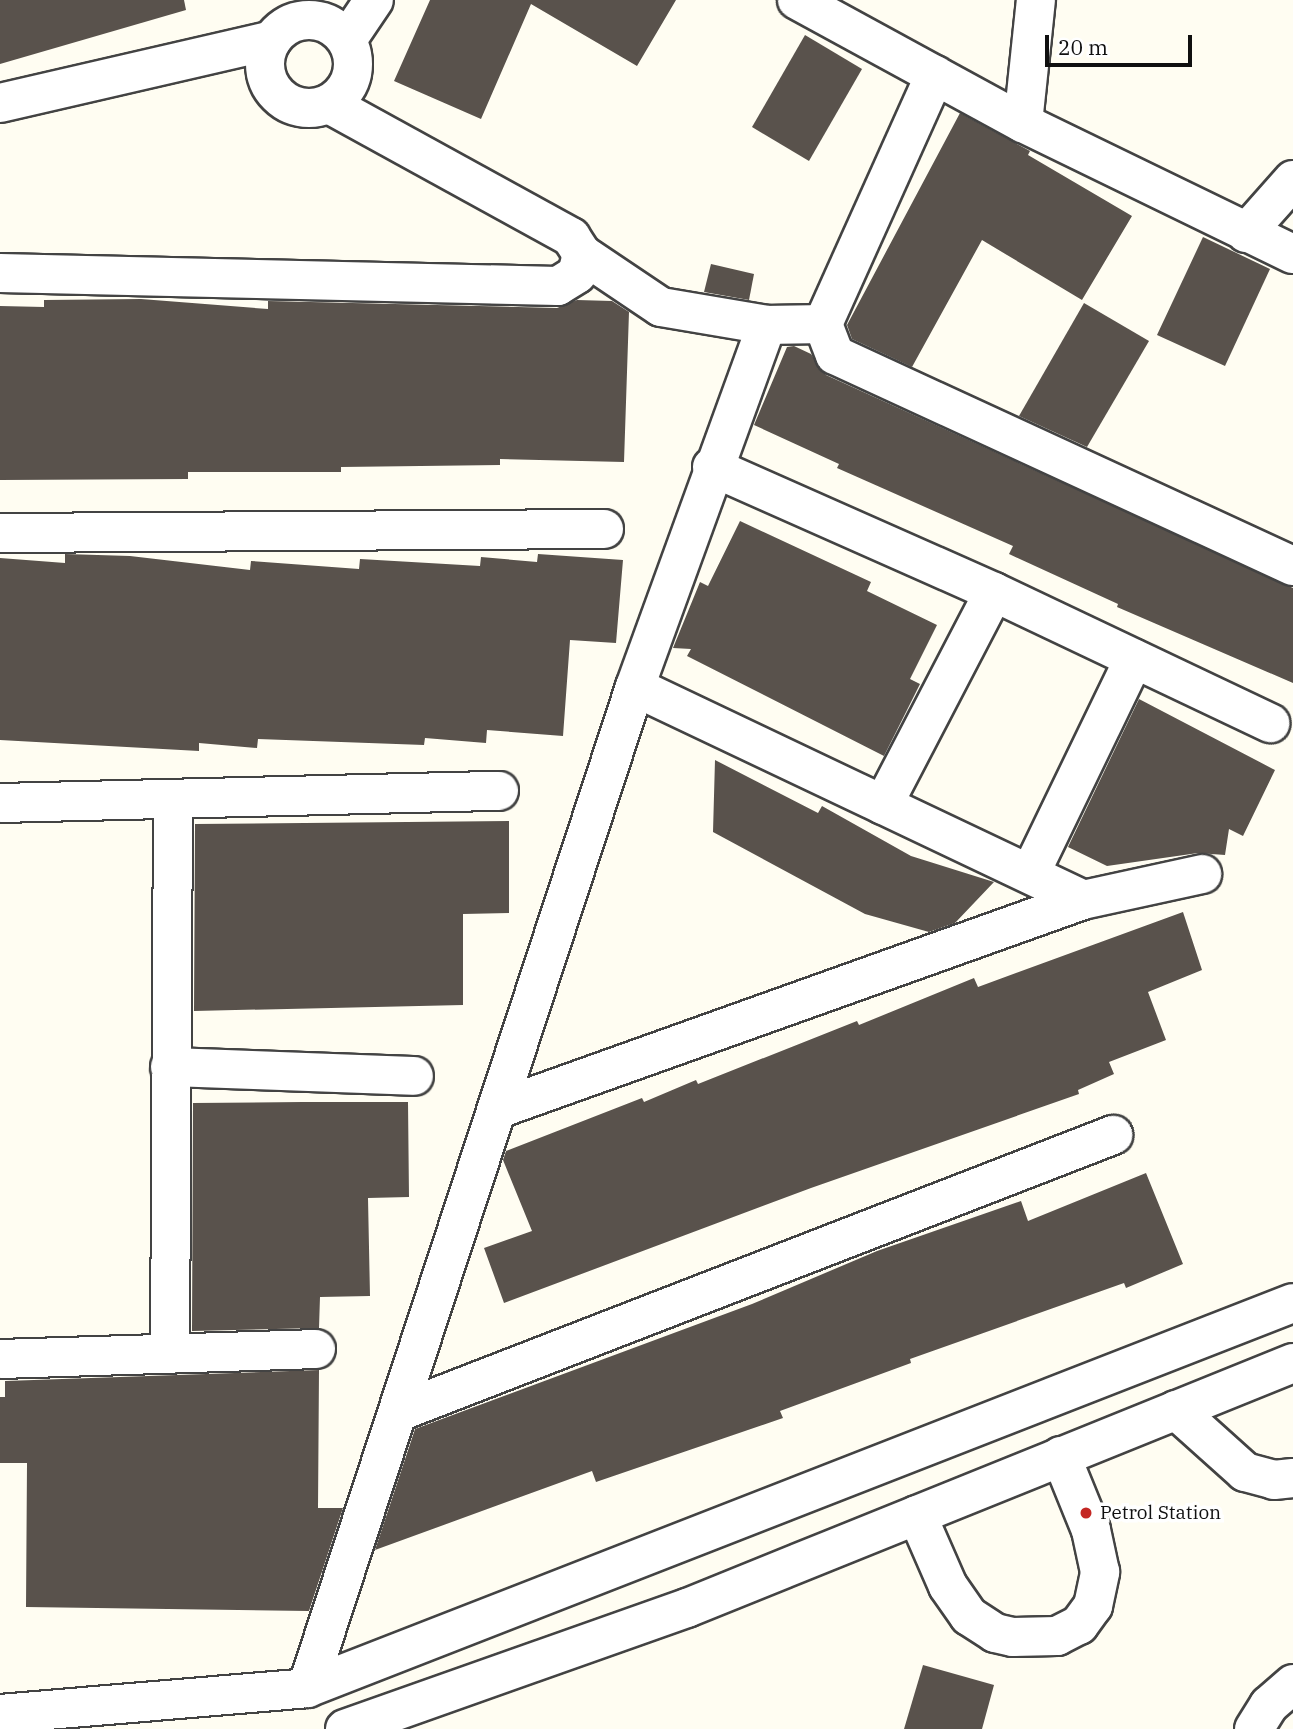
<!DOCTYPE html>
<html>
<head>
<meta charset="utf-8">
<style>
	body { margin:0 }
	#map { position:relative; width:1293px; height:1729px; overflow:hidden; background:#fffdf2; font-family:"IBM Plex Serif",serif }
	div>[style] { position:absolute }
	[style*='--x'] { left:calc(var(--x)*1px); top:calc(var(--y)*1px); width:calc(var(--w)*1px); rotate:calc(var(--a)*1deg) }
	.building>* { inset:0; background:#59524c }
	.roads { filter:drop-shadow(2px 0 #434343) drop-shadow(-2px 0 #434343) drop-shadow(0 2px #434343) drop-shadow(0 -2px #434343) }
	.minor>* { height:38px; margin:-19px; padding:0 19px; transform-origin:19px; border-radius:19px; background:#fff }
	.minor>.ring { margin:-19px; padding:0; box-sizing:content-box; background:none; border:38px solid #fff; border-radius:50% }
	.dots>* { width:19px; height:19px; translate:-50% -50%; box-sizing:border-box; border:4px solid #fff; border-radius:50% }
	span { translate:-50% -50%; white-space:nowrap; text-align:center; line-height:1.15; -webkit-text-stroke:7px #fff; paint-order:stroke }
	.poi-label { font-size:19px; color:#101010 }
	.left { translate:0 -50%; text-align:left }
	.scale { position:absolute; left:1045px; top:35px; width:147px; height:32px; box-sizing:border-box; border:4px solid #101010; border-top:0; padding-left:9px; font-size:21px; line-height:24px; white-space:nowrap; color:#101010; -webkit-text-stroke:5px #fff; paint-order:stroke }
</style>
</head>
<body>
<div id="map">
	<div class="building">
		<div style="clip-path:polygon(0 0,184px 0,186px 10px,0 64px)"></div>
		<div style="clip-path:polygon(430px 0,676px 0,637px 66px,531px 4px,481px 119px,394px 81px)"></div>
		<div style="clip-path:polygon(805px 35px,862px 69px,809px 161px,752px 127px)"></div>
		<div style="clip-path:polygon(960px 113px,1030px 151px,1028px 155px,1132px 216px,1082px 300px,982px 240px,912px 367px,852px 339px,847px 325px)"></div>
		<div style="clip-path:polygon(1203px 237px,1270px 269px,1225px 366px,1157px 335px)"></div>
		<div style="clip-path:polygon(711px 264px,754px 274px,749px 300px,704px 292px)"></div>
		<div style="clip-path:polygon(141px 299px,268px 309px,268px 301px,557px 308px,577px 300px,612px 301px,629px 312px,624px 462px,500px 459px,500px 465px,341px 467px,341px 472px,188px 472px,188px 479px,0 480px,0 306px,44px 307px,44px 300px)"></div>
		<div style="clip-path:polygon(1084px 303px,1149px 341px,1087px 447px,1019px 416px)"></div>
		<div style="clip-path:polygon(794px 346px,811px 354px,826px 375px,1293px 588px,1293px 683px,1117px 607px,1118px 604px,1009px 554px,1013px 546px,837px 468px,839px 464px,754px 425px,787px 347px)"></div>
		<div style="clip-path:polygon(740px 521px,871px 582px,867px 591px,937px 625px,910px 679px,920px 684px,884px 756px,687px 656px,691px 649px,673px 648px,700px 582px,708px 586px)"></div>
		<div style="clip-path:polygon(65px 554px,130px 556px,250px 570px,251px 561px,359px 569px,360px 559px,480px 566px,481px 557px,537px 562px,538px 554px,623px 560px,616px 643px,570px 640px,563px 736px,487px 730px,486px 743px,425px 738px,424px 745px,258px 739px,257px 748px,199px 743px,199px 751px,0 740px,0 558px,65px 563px)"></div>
		<div style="clip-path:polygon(1139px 699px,1275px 770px,1243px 836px,1229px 829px,1225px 855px,1198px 853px,1107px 866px,1068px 847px)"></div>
		<div style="clip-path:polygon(715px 760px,818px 813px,822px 806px,911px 856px,994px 882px,955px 923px,929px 932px,865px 914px,713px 832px)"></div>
		<div style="clip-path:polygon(509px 821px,509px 913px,463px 914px,463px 1005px,194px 1011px,195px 824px)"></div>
		<div style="clip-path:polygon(1183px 912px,1202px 970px,1148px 992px,1166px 1040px,1109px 1062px,1114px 1074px,1078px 1090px,1079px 1094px,811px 1188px,504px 1303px,484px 1248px,532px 1231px,503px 1160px,506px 1151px,642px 1098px,644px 1102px,696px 1080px,698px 1084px,857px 1021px,859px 1025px,974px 978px,978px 987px)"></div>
		<div style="clip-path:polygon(303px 1102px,408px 1102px,409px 1197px,368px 1198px,370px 1296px,320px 1297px,319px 1328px,192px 1331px,193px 1103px)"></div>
		<div style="clip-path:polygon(1146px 1173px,1183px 1264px,1126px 1288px,1124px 1283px,910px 1359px,911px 1363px,780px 1411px,783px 1418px,596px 1482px,592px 1471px,375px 1550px,415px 1429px,752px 1304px,877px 1251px,1021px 1201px,1028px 1221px)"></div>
		<div style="clip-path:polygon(319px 1370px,318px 1508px,343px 1508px,309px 1611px,26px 1607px,27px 1463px,0 1463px,0 1397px,5px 1397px,5px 1381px)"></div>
		<div style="clip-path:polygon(923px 1665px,994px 1685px,982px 1729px,904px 1729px)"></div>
	</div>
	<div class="roads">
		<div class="minor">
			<div style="--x:797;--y:0;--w:257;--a:28.6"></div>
			<div style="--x:1023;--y:123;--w:300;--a:25.9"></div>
			<div class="ring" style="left:265px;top:20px;width:50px;height:50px"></div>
			<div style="--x:347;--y:40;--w:48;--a:-56"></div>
			<div style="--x:0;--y:103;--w:279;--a:-13"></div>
			<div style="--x:1023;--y:123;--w:124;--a:-84"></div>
			<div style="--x:1246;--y:233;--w:71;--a:-48.4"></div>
			<div style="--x:582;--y:254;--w:95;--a:33.9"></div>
			<div style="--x:661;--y:307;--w:108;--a:9.6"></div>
			<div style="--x:0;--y:273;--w:558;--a:1.33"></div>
			<div style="--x:558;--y:286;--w:22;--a:-32"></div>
			<div style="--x:577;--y:274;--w:21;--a:-76"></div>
			<div style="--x:582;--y:254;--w:20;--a:-123"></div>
			<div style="--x:571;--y:237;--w:276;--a:-151.2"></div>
			<div style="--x:823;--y:324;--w:33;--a:69"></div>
			<div style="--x:835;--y:355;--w:504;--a:24.74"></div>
			<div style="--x:712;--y:467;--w:308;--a:23.9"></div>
			<div style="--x:994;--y:592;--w:306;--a:25.4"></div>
			<div style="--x:0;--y:533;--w:604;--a:-0.38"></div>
			<div style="--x:635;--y:687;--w:496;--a:25.4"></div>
			<div style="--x:0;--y:803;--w:499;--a:-1.4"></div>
			<div style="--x:883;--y:805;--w:240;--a:-62.5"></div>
			<div style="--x:1030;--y:874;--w:239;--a:-64.2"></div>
			<div style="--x:170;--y:1067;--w:244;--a:2.1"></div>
			<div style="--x:498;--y:1109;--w:621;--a:-19.66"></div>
			<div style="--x:1083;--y:900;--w:122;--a:-12.3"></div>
			<div style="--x:170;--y:1354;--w:555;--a:-89.69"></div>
			<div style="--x:0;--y:1359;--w:316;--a:-1.8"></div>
			<div style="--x:1176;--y:1410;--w:93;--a:41.9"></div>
			<div style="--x:1245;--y:1472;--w:30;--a:15"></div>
			<div style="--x:1274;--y:1480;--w:19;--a:-6"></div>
			<div style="--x:401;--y:1411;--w:764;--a:-21.19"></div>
			<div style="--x:917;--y:1515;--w:77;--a:66.4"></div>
			<div style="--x:948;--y:1586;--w:37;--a:55"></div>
			<div style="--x:969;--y:1616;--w:31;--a:33"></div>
			<div style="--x:995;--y:1633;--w:18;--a:13"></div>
			<div style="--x:1013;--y:1637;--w:44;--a:-1.3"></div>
			<div style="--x:1057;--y:1636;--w:25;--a:-27"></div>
			<div style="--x:1079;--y:1625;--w:24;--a:-54"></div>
			<div style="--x:1093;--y:1606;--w:35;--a:-78"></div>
			<div style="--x:1100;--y:1572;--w:43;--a:-102.1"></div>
			<div style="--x:1091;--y:1530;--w:80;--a:-112.1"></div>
			<div style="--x:307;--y:1688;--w:1053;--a:-71.86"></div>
			<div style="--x:635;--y:687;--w:385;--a:-70"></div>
			<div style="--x:767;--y:325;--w:56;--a:-1"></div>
			<div style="--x:823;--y:324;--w:273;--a:-65.8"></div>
			<div style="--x:0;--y:1714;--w:308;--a:-4.8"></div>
			<div style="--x:307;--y:1688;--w:1058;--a:-21.33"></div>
			<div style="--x:345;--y:1729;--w:363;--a:-19.5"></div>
			<div style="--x:687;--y:1608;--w:654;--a:-22.01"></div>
			<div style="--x:1254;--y:1729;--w:28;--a:-58"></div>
			<div style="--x:1269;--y:1705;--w:32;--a:-41"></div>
		</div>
	</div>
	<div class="dots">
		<div style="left:1086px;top:1513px;background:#c42723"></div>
	</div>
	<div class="poi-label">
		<span class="left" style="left:1100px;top:1513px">Petrol Station</span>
	</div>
	<div class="scale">20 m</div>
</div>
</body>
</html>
